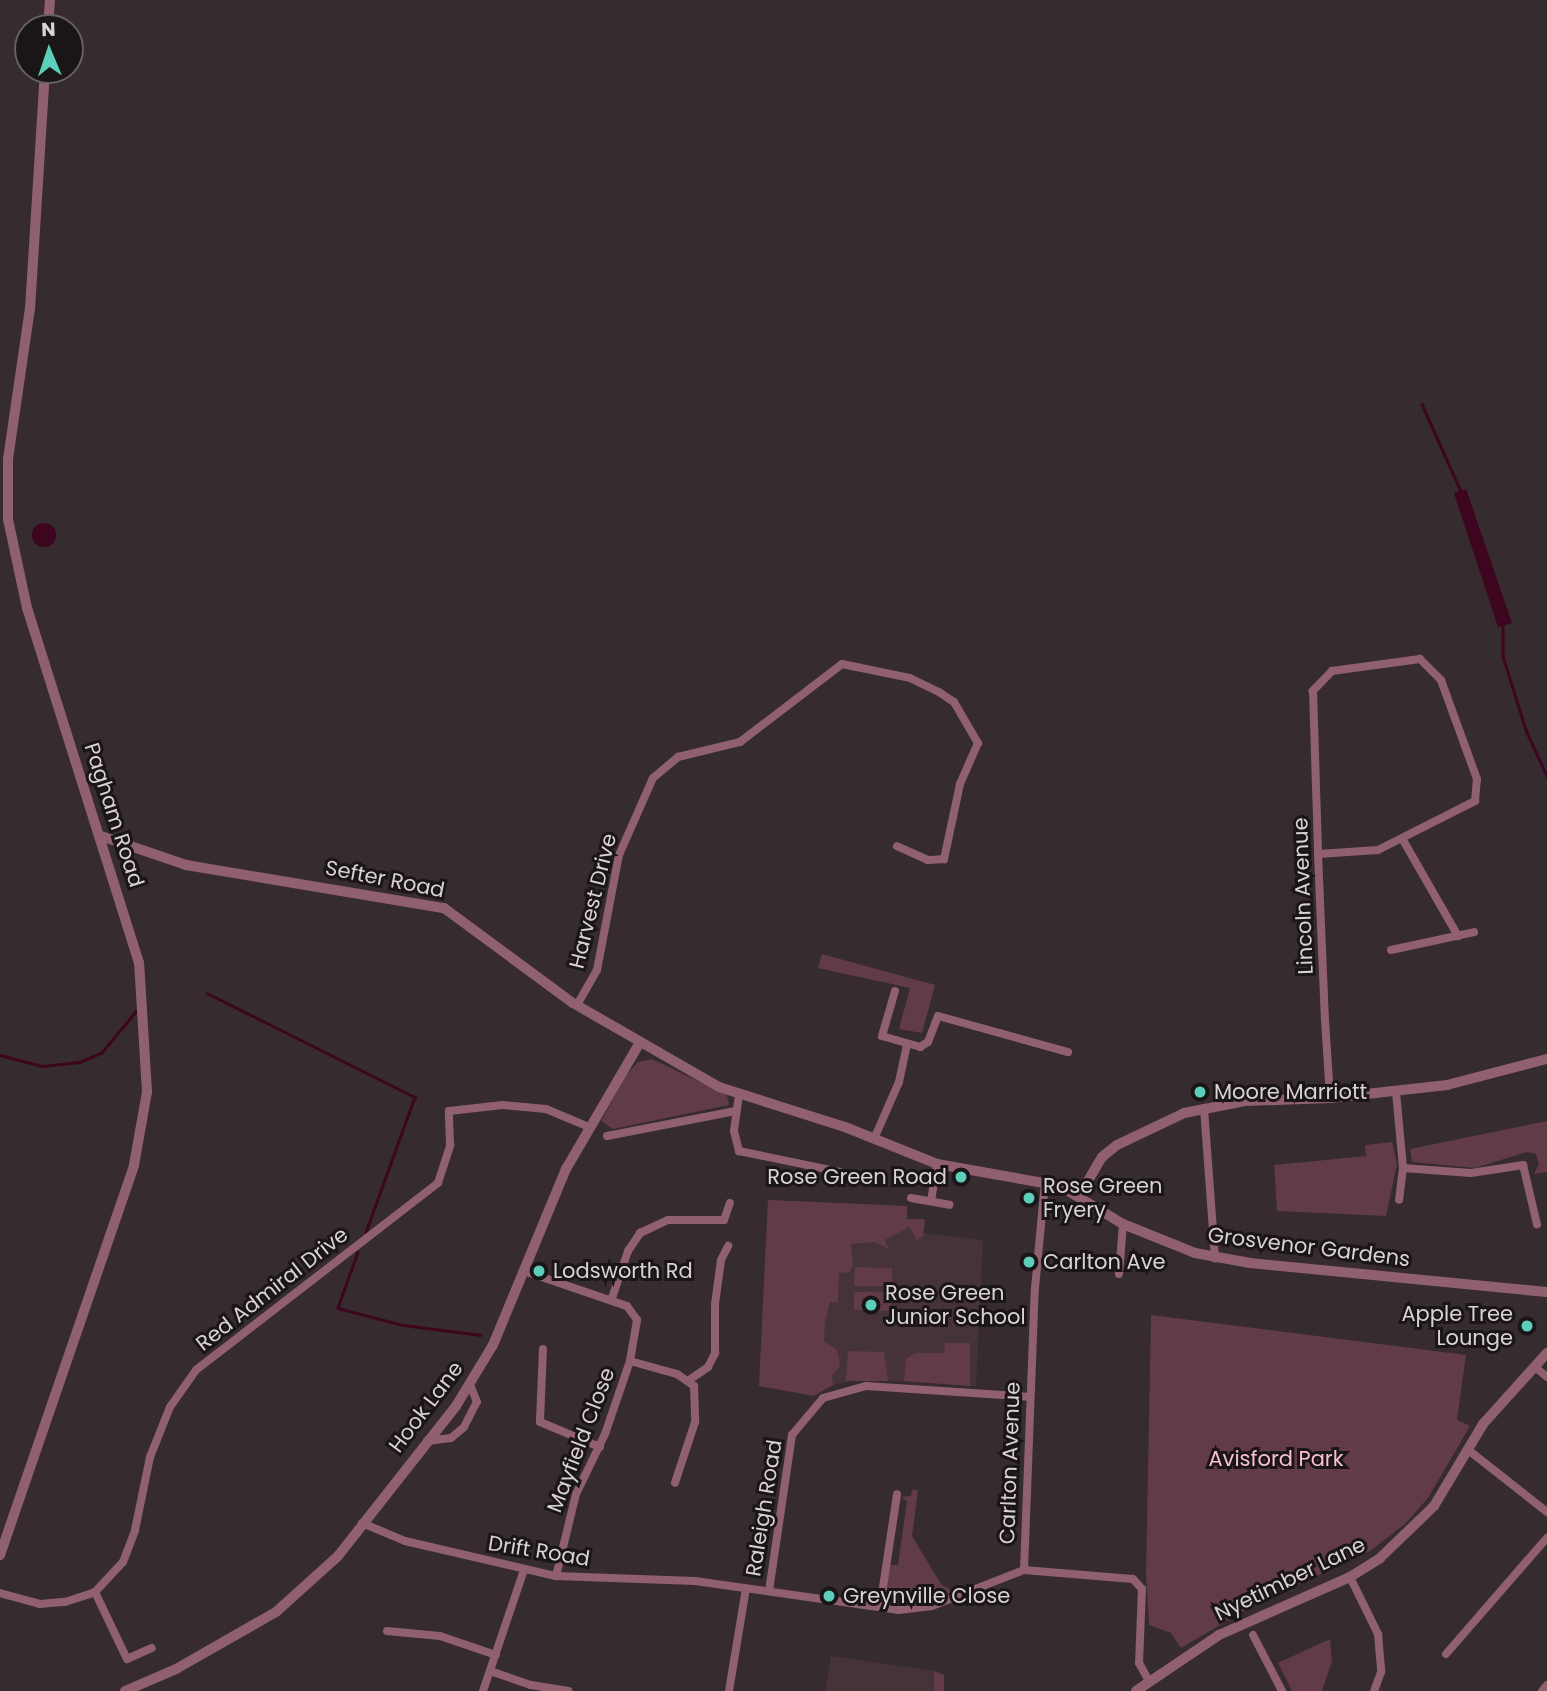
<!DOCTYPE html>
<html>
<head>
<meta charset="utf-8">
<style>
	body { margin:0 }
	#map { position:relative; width:1547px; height:1691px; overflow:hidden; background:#362b2e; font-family:Poppins,sans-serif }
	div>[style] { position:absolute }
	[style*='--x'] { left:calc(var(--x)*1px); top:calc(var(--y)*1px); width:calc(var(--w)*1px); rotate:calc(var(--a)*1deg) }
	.built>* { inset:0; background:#453338 }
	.green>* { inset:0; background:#613b47 }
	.water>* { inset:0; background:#3d051e }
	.round { border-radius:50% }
	.stream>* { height:2.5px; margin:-1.25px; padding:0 1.25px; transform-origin:1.25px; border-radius:1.25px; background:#3d051e }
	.minor>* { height:8px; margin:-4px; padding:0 4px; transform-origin:4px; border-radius:4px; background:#90606f }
	.tertiary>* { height:10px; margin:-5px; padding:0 5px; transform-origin:5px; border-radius:5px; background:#90606f }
	.dots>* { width:19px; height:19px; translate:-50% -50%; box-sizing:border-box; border:4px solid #1a1516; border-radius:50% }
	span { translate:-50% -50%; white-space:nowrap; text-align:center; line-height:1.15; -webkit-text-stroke:6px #1a1516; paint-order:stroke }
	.street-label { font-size:21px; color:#d9d1d3 }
	.poi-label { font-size:21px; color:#d9d1d3 }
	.left { translate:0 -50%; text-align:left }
	.right { translate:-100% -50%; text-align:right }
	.park-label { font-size:21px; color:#f9bed0 }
	.north { position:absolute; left:14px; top:14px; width:70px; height:70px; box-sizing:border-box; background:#1a1516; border:2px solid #666062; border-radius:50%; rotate:358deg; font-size:19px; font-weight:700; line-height:28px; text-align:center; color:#d9d1d3 }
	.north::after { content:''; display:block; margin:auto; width:24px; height:32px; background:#5dceb9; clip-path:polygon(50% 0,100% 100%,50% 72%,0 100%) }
</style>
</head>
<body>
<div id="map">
	<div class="built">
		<div style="clip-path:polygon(768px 1200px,907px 1206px,907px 1219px,925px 1219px,923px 1233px,983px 1240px,976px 1386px,860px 1379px,833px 1385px,814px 1396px,759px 1386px)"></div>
		<div style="clip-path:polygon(831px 1656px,934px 1671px,944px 1675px,944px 1691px,825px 1691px)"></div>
	</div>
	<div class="green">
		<div style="clip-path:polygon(822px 954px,935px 985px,922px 1033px,899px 1029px,910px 988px,818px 968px)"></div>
		<div style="clip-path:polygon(652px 1059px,727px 1095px,729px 1105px,613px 1129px,601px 1121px,627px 1074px,638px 1062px)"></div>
		<div style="clip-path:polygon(1547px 1121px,1547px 1172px,1534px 1174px,1539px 1164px,1536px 1154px,1527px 1152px,1475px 1168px,1412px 1162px,1410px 1149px)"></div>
		<div style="clip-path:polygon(1392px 1142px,1397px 1164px,1386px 1216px,1277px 1211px,1274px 1165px,1366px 1156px,1365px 1145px)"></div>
		<div style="clip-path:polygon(768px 1200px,907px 1206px,907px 1219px,925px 1219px,923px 1236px,917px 1240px,909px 1227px,885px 1240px,889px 1249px,874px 1242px,851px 1244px,853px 1265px,850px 1272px,839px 1273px,838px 1302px,830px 1302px,825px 1322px,824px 1341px,837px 1350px,840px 1366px,832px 1376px,833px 1385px,814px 1396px,759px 1386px)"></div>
		<div style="clip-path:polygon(855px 1267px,892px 1268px,892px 1286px,854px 1286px)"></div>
		<div style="clip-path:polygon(854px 1292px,891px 1292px,891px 1311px,854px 1310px)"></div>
		<div style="clip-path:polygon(1151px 1315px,1466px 1355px,1457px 1420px,1470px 1426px,1428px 1498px,1405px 1524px,1370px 1551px,1247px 1609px,1181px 1648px,1171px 1633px,1149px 1625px,1146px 1574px)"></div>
		<div style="clip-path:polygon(945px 1343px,970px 1343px,970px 1386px,904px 1381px,906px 1359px,915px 1353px,944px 1353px)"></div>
		<div style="clip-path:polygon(848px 1351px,884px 1352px,888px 1381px,846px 1381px)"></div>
		<div style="clip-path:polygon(912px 1490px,918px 1490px,912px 1536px,941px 1584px,953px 1592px,921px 1604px,900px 1605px,887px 1600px,885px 1594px,890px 1565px,898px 1565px,907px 1501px,901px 1497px,911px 1496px)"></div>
		<div style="clip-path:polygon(1330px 1639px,1332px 1661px,1322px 1691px,1292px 1691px,1278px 1663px)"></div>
		<div style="clip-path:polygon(934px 1671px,944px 1675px,944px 1691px,934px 1691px)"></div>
	</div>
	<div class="water">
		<div style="clip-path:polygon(1466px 489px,1512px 623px,1498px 627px,1454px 493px)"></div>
		<div class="round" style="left:32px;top:523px;width:24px;height:24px"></div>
	</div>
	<div class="stream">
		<div style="--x:1422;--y:404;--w:95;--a:65.9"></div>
		<div style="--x:1503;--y:626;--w:30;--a:90"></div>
		<div style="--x:1503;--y:656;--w:77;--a:72.7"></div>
		<div style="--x:1526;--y:730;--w:51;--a:65.5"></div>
		<div style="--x:207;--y:993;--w:233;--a:26.6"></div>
		<div style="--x:415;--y:1097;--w:144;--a:109.9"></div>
		<div style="--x:0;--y:1055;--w:43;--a:14.7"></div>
		<div style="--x:42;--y:1066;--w:38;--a:-6"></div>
		<div style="--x:80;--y:1062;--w:24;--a:-24"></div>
		<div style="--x:102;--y:1052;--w:53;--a:-50.3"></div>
		<div style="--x:358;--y:1252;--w:59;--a:109.7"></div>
		<div style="--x:338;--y:1308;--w:67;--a:14.7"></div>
		<div style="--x:403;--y:1325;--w:78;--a:7.4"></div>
	</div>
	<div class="minor">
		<div style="--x:1403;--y:840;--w:111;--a:60.2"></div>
		<div style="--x:1318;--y:854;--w:60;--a:-3.8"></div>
		<div style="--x:1378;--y:850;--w:109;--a:-26.8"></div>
		<div style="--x:1475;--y:801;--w:22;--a:-85"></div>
		<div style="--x:1477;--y:779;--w:105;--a:-110"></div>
		<div style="--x:1441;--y:680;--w:30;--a:-135"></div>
		<div style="--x:1420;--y:659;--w:89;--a:172.2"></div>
		<div style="--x:1332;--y:671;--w:28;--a:134"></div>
		<div style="--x:1313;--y:691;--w:163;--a:88.2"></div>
		<div style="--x:1318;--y:854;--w:166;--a:87.6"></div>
		<div style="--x:1325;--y:1020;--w:78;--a:86.3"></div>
		<div style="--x:1391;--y:950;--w:85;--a:-12.2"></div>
		<div style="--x:895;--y:991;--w:47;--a:106.1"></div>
		<div style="--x:882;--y:1036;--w:40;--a:16"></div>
		<div style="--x:920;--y:1047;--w:9;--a:-32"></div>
		<div style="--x:928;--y:1042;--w:28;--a:-69"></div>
		<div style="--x:938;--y:1016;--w:135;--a:15.5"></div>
		<div style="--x:577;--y:1005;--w:40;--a:-60.3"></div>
		<div style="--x:597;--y:970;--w:117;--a:-79.2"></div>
		<div style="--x:619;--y:855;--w:84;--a:-66.2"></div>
		<div style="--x:653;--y:778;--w:33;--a:-40"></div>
		<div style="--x:678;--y:757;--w:64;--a:-13.6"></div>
		<div style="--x:740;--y:742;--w:128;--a:-37.4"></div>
		<div style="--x:842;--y:664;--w:69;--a:11.6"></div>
		<div style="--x:910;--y:678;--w:32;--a:26"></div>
		<div style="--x:939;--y:692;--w:18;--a:34"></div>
		<div style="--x:954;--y:702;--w:48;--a:59.7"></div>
		<div style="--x:978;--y:743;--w:45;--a:113.7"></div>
		<div style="--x:960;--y:784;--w:77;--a:102"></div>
		<div style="--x:944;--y:859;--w:16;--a:176"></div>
		<div style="--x:928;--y:860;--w:34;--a:-156"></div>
		<div style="--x:1396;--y:1092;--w:76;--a:84.7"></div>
		<div style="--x:1403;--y:1168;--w:32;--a:97"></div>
		<div style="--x:739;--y:1095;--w:36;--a:98"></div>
		<div style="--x:734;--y:1131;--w:21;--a:76"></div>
		<div style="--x:739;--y:1151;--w:103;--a:11.7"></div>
		<div style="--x:1204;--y:1108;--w:151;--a:85.8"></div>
		<div style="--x:607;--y:1136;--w:131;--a:-11"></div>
		<div style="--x:874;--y:1139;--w:62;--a:-66.3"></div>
		<div style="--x:899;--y:1082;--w:39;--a:-78"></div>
		<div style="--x:1403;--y:1168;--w:68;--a:4.2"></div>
		<div style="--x:1471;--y:1173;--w:53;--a:-8.7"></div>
		<div style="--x:1523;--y:1165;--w:61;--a:76.7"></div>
		<div style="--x:911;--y:1198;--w:39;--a:10"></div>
		<div style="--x:931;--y:1201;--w:37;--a:-81"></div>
		<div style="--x:524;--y:1271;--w:109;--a:18.8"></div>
		<div style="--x:627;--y:1306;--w:17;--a:54"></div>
		<div style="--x:637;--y:1320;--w:42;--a:99.7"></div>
		<div style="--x:1119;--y:1274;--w:50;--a:-85.4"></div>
		<div style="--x:612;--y:1298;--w:50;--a:-71.2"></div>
		<div style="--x:628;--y:1251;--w:22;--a:-56"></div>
		<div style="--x:640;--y:1233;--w:31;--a:-25"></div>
		<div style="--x:668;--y:1220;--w:56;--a:0"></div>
		<div style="--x:724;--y:1220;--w:18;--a:-71"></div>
		<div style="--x:543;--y:1349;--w:73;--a:92.4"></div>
		<div style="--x:540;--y:1422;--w:65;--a:22.6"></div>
		<div style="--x:1535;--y:1367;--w:16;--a:40"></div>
		<div style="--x:689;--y:1380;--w:23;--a:-34"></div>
		<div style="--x:708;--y:1367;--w:16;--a:-63"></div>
		<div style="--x:715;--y:1353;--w:49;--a:-90"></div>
		<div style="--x:715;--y:1304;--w:44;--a:-82.2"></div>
		<div style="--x:721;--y:1260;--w:16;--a:-63"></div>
		<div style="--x:427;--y:1441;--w:24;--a:-7"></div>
		<div style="--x:451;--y:1438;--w:17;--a:-40"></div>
		<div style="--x:464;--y:1427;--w:28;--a:-63"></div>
		<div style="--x:477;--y:1402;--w:18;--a:-112"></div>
		<div style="--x:1467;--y:1449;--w:102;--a:38.2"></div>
		<div style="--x:362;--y:1523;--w:47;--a:22.7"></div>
		<div style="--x:405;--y:1541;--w:155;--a:13.1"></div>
		<div style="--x:556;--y:1576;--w:139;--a:2.1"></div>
		<div style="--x:695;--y:1581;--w:206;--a:8.1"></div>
		<div style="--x:899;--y:1610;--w:33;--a:-7"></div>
		<div style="--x:932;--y:1606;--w:99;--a:-21.4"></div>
		<div style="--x:1024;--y:1570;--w:109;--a:4.7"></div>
		<div style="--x:1133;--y:1579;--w:13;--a:48"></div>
		<div style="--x:1142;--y:1589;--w:74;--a:92.3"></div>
		<div style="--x:1139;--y:1663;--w:21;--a:61"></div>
		<div style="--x:1024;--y:1570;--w:282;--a:-87.8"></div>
		<div style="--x:1035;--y:1288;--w:106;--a:-84.6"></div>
		<div style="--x:556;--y:1576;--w:84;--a:-76.3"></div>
		<div style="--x:576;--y:1494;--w:67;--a:-64.2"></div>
		<div style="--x:605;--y:1434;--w:77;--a:-71.1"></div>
		<div style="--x:630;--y:1361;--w:49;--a:15.5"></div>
		<div style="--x:677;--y:1374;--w:21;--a:35"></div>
		<div style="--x:694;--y:1386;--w:36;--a:88"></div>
		<div style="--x:695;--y:1422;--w:64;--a:108.2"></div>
		<div style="--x:1350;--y:1577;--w:64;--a:63.8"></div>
		<div style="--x:1378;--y:1634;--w:38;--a:85"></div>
		<div style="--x:1381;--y:1672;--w:20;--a:110"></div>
		<div style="--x:769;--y:1591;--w:158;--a:-81.6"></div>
		<div style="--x:792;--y:1435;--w:48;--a:-50"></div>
		<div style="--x:823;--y:1398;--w:45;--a:-15.6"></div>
		<div style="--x:866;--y:1386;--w:164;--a:3.8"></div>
		<div style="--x:95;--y:1592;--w:74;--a:64.5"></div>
		<div style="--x:127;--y:1659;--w:27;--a:-24"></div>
		<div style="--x:0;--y:1593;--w:41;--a:15.4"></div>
		<div style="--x:40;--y:1604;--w:25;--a:-5"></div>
		<div style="--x:65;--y:1602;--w:32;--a:-18"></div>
		<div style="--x:95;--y:1592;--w:41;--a:-47"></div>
		<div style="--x:123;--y:1562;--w:34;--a:-69"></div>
		<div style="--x:135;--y:1530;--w:75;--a:-78.4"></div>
		<div style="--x:150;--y:1457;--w:54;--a:-68.2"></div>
		<div style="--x:170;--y:1407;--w:45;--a:-54.9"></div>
		<div style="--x:196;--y:1370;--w:306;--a:-37.7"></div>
		<div style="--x:438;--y:1183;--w:40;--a:-72"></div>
		<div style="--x:450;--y:1145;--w:34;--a:-92"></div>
		<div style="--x:449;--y:1111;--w:54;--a:-6.3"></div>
		<div style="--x:503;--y:1105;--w:43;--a:5.3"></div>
		<div style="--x:546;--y:1109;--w:47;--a:22.7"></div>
		<div style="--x:880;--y:1607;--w:114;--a:-81.4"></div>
		<div style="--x:387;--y:1631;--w:53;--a:5.4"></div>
		<div style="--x:440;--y:1636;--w:59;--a:18.7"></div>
		<div style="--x:1253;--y:1635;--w:63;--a:62.6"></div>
		<div style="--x:1446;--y:1654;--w:154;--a:-49"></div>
		<div style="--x:490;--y:1671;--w:43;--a:18.9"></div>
		<div style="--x:531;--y:1685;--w:38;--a:9"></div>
		<div style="--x:483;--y:1691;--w:128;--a:-71.3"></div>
		<div style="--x:729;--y:1691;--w:104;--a:-80.6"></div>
		<div style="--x:1542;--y:1691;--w:8;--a:-50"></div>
	</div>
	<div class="tertiary">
		<div style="--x:48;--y:28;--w:28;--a:-86"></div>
		<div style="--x:101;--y:836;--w:90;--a:18.8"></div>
		<div style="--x:186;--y:865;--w:262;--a:9.5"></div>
		<div style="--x:444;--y:908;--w:160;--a:36.4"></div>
		<div style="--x:573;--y:1003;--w:168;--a:29.9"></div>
		<div style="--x:719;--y:1087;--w:132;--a:17.6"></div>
		<div style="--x:845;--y:1127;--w:99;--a:21.9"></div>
		<div style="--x:937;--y:1164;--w:125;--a:10.1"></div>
		<div style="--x:1060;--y:1186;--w:74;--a:31.1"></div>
		<div style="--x:1123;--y:1224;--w:78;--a:21.9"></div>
		<div style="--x:1195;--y:1253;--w:56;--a:10.3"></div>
		<div style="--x:1250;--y:1263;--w:298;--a:5.6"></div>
		<div style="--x:1079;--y:1196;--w:45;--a:-59.5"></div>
		<div style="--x:1102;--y:1157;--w:19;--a:-39"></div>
		<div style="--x:1117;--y:1145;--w:74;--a:-25.5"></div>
		<div style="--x:1184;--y:1113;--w:62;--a:-11.1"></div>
		<div style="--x:1245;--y:1101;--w:85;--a:-2"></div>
		<div style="--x:1330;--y:1098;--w:118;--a:-6.3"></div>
		<div style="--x:1447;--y:1085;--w:103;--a:-14.6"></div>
		<div style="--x:0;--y:1555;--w:412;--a:-71"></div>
		<div style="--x:134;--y:1165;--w:74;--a:-79.9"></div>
		<div style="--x:147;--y:1092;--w:129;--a:-93.5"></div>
		<div style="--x:139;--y:963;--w:372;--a:-107.5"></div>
		<div style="--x:27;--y:608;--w:91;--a:-102.1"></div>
		<div style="--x:8;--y:519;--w:60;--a:-90"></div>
		<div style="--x:8;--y:459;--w:152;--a:-81.7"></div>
		<div style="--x:30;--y:309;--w:239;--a:-86.4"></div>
		<div style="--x:125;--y:1691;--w:56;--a:-23.3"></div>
		<div style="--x:176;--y:1669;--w:115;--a:-29.7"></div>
		<div style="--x:276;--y:1612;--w:84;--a:-42.1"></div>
		<div style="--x:338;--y:1556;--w:191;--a:-51.8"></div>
		<div style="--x:456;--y:1406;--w:71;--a:-58.8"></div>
		<div style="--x:493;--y:1345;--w:191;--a:-67.5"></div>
		<div style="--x:566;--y:1169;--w:145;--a:-59.7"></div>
		<div style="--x:1136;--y:1691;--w:100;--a:-34"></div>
		<div style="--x:1219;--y:1635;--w:143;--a:-23.9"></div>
		<div style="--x:1350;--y:1577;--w:36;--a:-32"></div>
		<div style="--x:1380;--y:1558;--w:75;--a:-43.9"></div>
		<div style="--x:1434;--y:1506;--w:96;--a:-59.1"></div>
		<div style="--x:1483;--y:1424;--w:96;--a:-48"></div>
	</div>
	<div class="dots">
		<div style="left:1200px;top:1092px;background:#5dceb9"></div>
		<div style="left:961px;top:1177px;background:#5dceb9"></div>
		<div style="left:1029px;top:1198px;background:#5dceb9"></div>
		<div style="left:1029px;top:1262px;background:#5dceb9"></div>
		<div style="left:539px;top:1271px;background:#5dceb9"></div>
		<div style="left:871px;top:1305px;background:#5dceb9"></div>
		<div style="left:1527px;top:1326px;background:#5dceb9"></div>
		<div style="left:829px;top:1596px;background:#5dceb9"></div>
	</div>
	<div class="street-label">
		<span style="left:114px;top:815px;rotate:72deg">Pagham Road</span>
		<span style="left:385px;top:879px;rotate:11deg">Sefter Road</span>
		<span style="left:1303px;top:896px;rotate:-92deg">Lincoln Avenue</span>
		<span style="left:593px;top:901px;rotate:-76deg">Harvest Drive</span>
		<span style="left:1309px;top:1247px;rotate:7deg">Grosvenor Gardens</span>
		<span style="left:272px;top:1289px;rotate:-38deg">Red Admiral Drive</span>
		<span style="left:426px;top:1407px;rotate:-53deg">Hook Lane</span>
		<span style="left:581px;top:1440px;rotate:-69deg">Mayfield Close</span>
		<span style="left:1010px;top:1463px;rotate:-88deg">Carlton Avenue</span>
		<span style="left:764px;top:1508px;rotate:-81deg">Raleigh Road</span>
		<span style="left:539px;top:1551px;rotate:9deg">Drift Road</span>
		<span style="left:1290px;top:1579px;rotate:-26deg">Nyetimber Lane</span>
	</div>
	<div class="poi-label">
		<span class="left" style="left:1214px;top:1092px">Moore Marriott</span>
		<span class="right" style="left:947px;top:1177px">Rose Green Road</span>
		<span class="left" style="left:1043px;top:1198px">Rose Green<br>Fryery</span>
		<span class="left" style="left:1043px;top:1262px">Carlton Ave</span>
		<span class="left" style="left:553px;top:1271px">Lodsworth Rd</span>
		<span class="left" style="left:885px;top:1305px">Rose Green<br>Junior School</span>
		<span class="right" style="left:1513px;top:1326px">Apple Tree<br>Lounge</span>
		<span class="left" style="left:843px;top:1596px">Greynville Close</span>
	</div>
	<div class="park-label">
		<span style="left:1276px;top:1459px">Avisford Park</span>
	</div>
	<div class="north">N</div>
</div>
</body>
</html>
